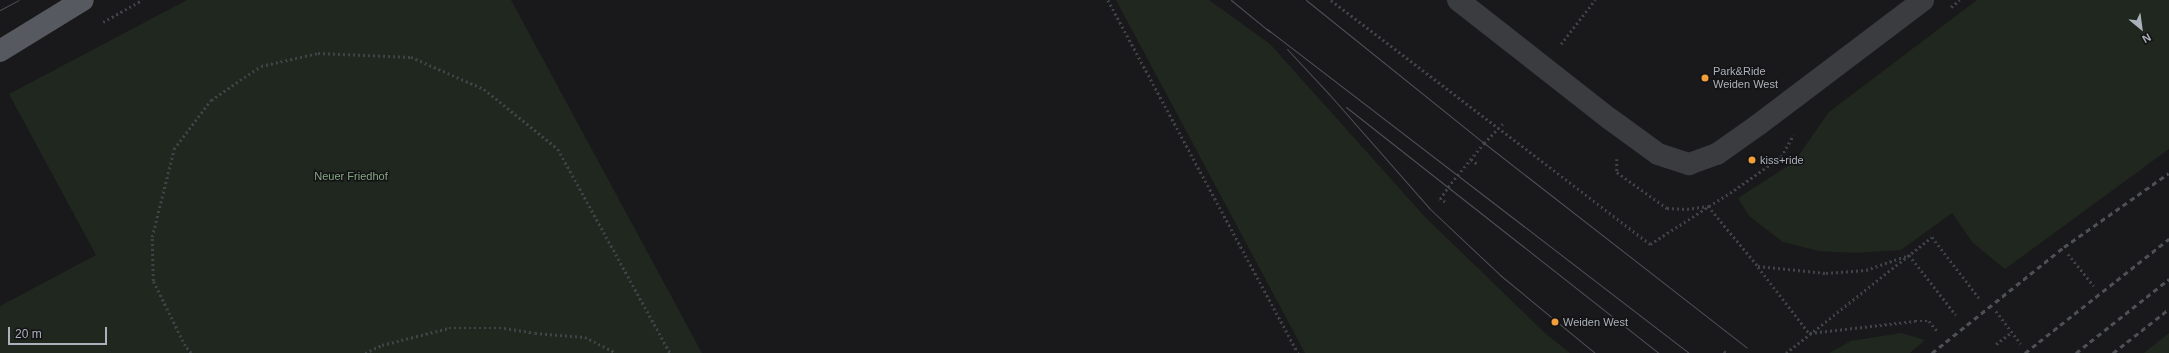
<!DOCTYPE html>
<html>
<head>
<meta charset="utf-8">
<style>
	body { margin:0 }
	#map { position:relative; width:2169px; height:353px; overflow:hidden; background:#19191b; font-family:Helvetica,sans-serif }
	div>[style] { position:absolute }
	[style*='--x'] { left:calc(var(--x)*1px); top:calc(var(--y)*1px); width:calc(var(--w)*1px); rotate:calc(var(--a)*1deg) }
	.green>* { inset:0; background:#1f271f }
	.path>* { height:2.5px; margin-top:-1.25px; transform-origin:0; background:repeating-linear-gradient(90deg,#404347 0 2px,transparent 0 5px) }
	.minor>* { height:22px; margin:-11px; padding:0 11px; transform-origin:11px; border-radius:11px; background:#3a3c40 }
	.major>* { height:22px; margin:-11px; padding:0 11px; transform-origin:11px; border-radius:11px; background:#56595f }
	.tram>* { height:1px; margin:-0.5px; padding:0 0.5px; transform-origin:0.5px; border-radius:0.5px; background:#4d5055 }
	.rail>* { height:3px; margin-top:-1.5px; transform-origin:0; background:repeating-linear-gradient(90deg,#4d5055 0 5px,transparent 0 9px) }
	.dots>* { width:11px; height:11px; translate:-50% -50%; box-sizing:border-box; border:2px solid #141416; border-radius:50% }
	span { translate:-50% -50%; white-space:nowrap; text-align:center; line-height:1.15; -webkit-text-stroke:3px #141416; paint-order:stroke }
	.poi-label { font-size:11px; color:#acb2bb }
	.left { translate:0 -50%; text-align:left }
	.park-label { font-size:11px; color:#85a683 }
	.north { position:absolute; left:2121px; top:8px; width:40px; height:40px; -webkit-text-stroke:3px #141416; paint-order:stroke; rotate:151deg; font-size:11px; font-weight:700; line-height:16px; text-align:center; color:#acb2bb }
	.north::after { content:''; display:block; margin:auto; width:14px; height:18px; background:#acb2bb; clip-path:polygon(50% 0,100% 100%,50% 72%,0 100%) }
	.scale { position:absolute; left:8px; top:327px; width:99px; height:18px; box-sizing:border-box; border:2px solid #acb2bb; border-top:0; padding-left:5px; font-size:12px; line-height:14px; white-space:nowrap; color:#acb2bb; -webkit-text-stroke:3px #141416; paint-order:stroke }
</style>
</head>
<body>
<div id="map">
	<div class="green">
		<div style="clip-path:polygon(187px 0,511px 0,702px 353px,0 353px,0 306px,96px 255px,9px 94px)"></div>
		<div style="clip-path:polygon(1116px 0,1209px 0,1270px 44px,1425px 217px,1546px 334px,1570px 353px,1305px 353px)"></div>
		<div style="clip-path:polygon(1977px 0,2169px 0,2169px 149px,2005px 269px,1973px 243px,1952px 213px,1901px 250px,1856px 253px,1819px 251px,1783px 242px,1749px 216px,1738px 198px,1794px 162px,1829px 112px)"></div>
		<div style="clip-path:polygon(1901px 333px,1925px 340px,1910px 353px,1829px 353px,1851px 341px)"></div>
		<div style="clip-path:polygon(2169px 333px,2169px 353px,2144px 353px)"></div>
	</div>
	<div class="path">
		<div style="--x:1108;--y:0;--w:401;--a:61.7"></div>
		<div style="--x:1331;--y:0;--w:402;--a:37.4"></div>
		<div style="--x:1650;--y:244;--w:100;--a:-32.7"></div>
		<div style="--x:1734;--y:190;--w:57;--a:-35.1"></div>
		<div style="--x:1781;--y:157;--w:25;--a:-61"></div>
		<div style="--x:1951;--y:7;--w:11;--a:-38"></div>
		<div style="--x:103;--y:22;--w:45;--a:-29.4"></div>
		<div style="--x:1561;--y:44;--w:56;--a:-52.3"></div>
		<div style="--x:1471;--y:159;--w:10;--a:37"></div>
		<div style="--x:1617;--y:159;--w:13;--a:90"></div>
		<div style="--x:1617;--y:172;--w:62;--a:35.8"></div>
		<div style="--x:1667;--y:208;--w:20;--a:3"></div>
		<div style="--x:1687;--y:209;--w:21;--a:-8"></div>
		<div style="--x:1708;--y:206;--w:78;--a:50.2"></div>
		<div style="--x:1758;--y:266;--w:68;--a:5.9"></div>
		<div style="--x:1826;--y:273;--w:40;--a:-4.3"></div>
		<div style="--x:1866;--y:270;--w:46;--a:-19.2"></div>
		<div style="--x:1445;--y:202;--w:6;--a:-149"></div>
		<div style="--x:1440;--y:199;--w:14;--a:-56"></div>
		<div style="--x:1448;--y:187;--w:57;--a:-50.7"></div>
		<div style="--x:1484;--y:143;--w:28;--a:-46"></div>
		<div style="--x:2068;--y:254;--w:41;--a:50.9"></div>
		<div style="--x:1909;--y:255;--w:76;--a:51.9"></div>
		<div style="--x:1758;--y:267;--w:83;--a:52.3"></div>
		<div style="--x:1996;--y:311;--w:41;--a:52.9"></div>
		<div style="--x:1810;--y:333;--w:106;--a:-6.5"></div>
		<div style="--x:1915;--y:321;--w:14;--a:0"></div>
		<div style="--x:1929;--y:321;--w:13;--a:51"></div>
		<div style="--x:1996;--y:344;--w:20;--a:-37"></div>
		<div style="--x:1724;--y:351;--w:4;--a:34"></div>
		<div style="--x:191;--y:353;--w:9;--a:-131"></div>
		<div style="--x:185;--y:346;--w:72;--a:-116.2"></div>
		<div style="--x:153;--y:281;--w:44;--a:-91.3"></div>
		<div style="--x:152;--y:237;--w:91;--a:-76"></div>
		<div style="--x:174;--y:149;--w:61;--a:-52.9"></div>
		<div style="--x:211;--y:100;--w:60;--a:-34.2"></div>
		<div style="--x:261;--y:66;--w:58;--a:-12.8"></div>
		<div style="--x:318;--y:53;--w:93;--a:2.5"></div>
		<div style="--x:411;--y:57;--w:80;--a:23.7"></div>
		<div style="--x:484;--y:89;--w:95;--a:39"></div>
		<div style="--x:558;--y:149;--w:233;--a:61.2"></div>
		<div style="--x:365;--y:353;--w:19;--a:-25"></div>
		<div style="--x:382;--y:345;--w:69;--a:-14.2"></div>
		<div style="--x:449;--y:328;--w:55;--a:0"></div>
		<div style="--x:504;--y:328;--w:31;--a:9"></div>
		<div style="--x:535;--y:333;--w:50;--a:4.6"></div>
		<div style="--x:585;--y:337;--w:35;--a:27"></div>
		<div style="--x:1786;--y:353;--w:186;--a:-38.5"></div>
		<div style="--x:1932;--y:237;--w:77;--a:52.4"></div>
	</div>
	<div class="minor">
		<div style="--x:1458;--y:0;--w:193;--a:38.1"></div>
		<div style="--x:1610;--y:119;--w:59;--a:36.1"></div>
		<div style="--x:1658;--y:154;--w:33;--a:18"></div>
		<div style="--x:1689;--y:164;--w:30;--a:-20"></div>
		<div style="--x:1717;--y:154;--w:50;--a:-35.3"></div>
		<div style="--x:1758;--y:125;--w:207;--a:-37.1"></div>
	</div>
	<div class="major">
		<div style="--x:0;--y:51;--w:97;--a:-31.6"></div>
	</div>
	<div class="tram">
		<div style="--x:1231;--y:0;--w:50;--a:39.4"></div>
		<div style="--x:1306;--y:0;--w:228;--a:38.8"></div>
		<div style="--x:1484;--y:143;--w:333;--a:37.9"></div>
		<div style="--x:0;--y:10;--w:21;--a:-28"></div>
		<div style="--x:1267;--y:29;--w:532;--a:37.52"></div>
		<div style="--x:1287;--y:49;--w:62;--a:47"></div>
		<div style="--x:1329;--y:94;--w:152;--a:48.7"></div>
		<div style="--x:1429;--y:208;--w:98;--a:43.3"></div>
		<div style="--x:1500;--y:275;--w:123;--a:39.4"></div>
		<div style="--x:1346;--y:107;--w:398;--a:38.2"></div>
	</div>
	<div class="rail">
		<div style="--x:1932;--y:353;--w:169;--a:-38.8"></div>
		<div style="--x:2064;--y:247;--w:128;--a:-35.2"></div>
		<div style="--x:2025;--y:353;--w:184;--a:-38.4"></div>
		<div style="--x:2076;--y:353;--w:119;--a:-38.5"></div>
		<div style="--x:2113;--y:353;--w:71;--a:-38.2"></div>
	</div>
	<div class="dots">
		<div style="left:1705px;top:78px;background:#f29f3a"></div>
		<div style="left:1752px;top:160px;background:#f29f3a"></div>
		<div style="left:1555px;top:322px;background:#f29f3a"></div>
	</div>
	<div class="poi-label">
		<span class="left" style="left:1713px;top:78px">Park&amp;Ride<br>Weiden West</span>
		<span class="left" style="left:1760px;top:160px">kiss+ride</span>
		<span class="left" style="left:1563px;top:322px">Weiden West</span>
	</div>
	<div class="park-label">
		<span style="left:351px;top:176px">Neuer Friedhof</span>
	</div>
	<div class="north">N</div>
	<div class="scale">20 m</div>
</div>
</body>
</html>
